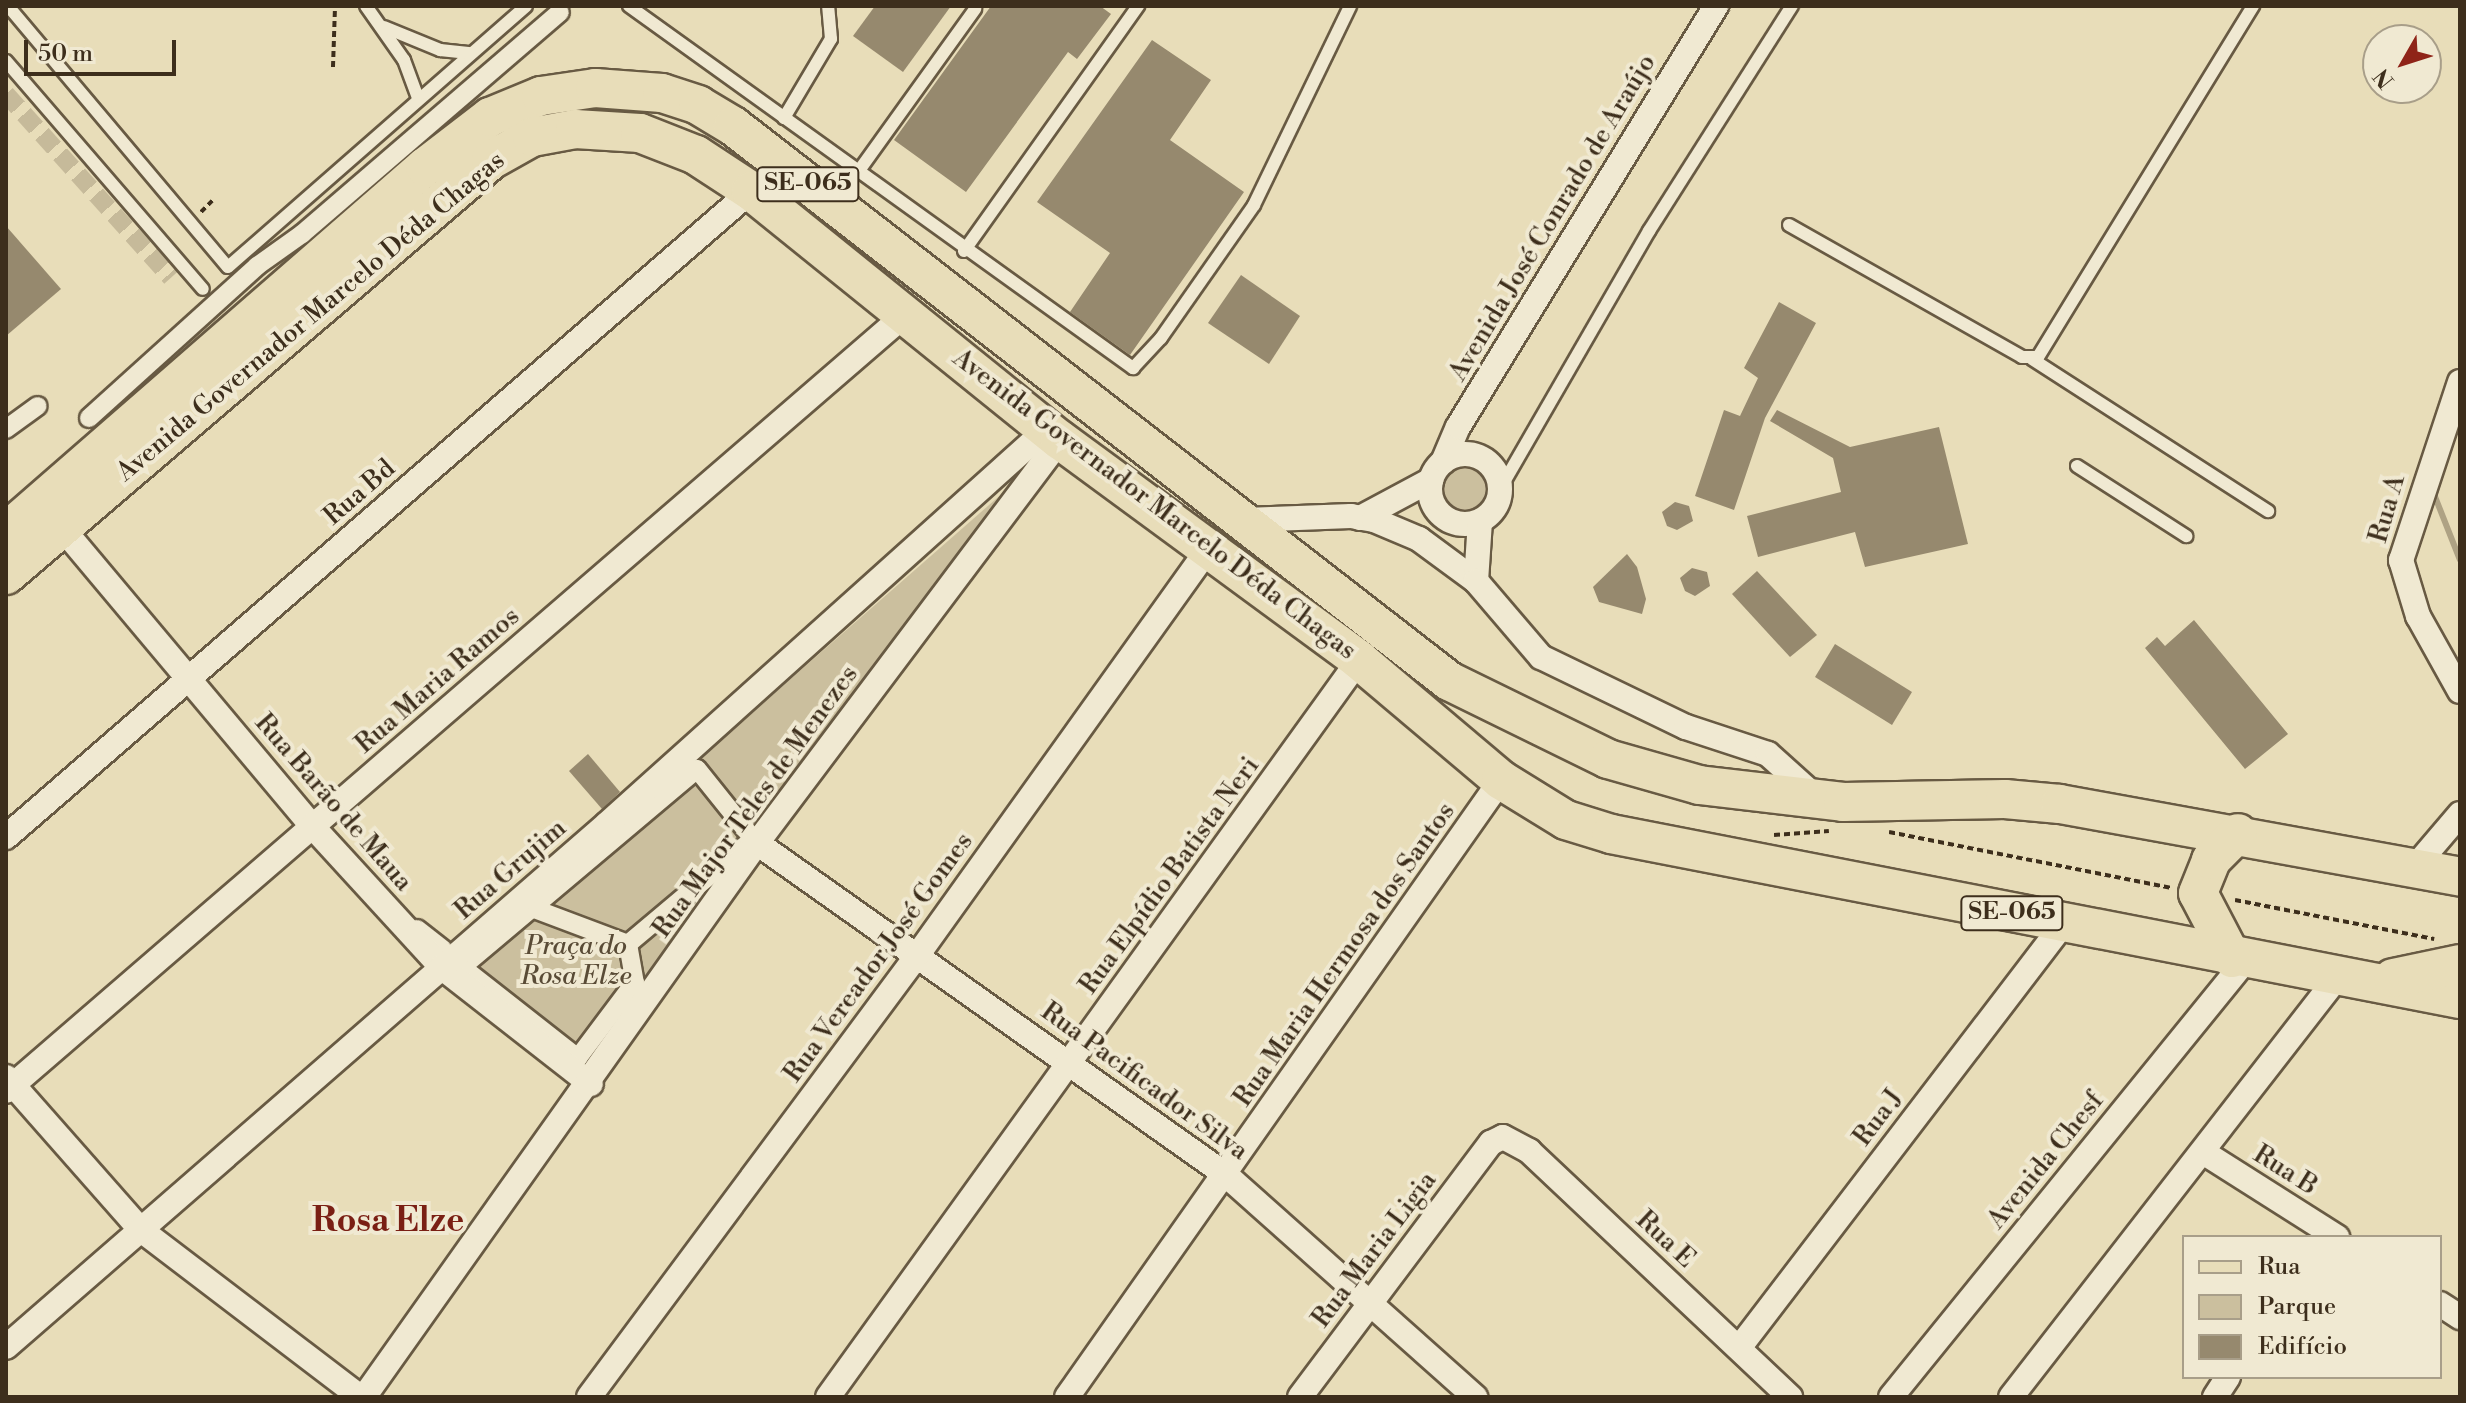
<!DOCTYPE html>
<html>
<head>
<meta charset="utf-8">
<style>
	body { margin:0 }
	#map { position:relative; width:2466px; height:1403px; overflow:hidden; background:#e8ddb9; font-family:"Libre Bodoni",serif }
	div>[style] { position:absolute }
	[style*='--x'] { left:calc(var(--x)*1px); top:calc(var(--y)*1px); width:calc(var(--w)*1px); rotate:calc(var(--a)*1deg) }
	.green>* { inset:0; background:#cbbf9e }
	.round { border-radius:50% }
	.stream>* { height:6px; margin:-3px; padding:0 3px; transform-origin:3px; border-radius:3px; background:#aea284 }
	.building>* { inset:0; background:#96896e }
	.pedestrian-tunnel>* { height:18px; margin-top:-9px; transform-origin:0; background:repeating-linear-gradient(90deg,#c6ba9a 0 18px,transparent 0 27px) }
	.path>* { height:4px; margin-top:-2px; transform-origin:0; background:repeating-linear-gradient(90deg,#3d2e1c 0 6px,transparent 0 10px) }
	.roads { filter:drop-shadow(2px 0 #685a43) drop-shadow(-2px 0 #685a43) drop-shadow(0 2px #685a43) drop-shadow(0 -2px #685a43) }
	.service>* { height:12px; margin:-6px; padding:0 6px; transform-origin:6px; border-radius:6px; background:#f0e9d2 }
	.pedestrian>* { height:18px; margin:-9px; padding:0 9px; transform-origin:9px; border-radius:9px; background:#f0e9d2 }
	.minor>* { height:24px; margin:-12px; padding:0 12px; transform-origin:12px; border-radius:12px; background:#f0e9d2 }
	.minor>.ring { margin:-12px; padding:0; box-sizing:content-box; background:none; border:24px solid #f0e9d2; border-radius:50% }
	.primary>* { height:38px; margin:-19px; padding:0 19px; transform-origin:19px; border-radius:19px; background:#e8ddb9 }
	span { translate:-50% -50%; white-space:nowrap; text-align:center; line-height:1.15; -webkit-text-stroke:8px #f0e9d2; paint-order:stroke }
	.shield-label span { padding:2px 6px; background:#f0e9d2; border:2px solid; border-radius:6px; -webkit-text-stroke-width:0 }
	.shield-label { font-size:24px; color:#3d2e1c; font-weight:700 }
	.street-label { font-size:26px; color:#3d2e1c }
	.park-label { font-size:26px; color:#594b36; font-style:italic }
	.district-label { font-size:34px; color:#7a1f14; font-weight:700 }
	.frame { position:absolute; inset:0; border:8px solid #3d2e1c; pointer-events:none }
	.legend { position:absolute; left:2182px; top:1235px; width:260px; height:144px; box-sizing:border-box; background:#f0e9d2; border:2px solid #a89e89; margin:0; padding:10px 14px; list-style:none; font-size:24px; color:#3d2e1c }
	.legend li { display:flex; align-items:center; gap:16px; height:40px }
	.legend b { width:40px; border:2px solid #a89e89 }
	.north { position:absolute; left:2362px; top:24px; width:80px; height:80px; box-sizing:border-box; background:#f0e9d2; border:2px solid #a89e89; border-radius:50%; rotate:231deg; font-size:22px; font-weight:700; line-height:32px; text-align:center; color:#3d2e1c }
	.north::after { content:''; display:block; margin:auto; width:28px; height:36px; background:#8f2418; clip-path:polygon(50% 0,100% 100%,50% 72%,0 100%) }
	.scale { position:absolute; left:24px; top:40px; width:152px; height:36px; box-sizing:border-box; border:4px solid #3d2e1c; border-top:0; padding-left:10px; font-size:24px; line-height:28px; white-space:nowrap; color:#3d2e1c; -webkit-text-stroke:6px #f0e9d2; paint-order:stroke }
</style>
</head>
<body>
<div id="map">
	<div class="green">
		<div class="round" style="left:1441px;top:467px;width:46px;height:46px"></div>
		<div style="clip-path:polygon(1005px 491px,591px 1064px,462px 967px)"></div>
	</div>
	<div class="stream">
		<div style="--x:2432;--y:489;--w:76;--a:68.5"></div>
	</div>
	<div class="building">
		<div style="clip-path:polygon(875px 6px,951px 6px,903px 72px,853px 36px)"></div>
		<div style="clip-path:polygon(991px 6px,1100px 6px,1111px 14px,1077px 59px,1068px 52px,966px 192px,894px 140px)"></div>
		<div style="clip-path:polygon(1152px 40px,1211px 80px,1170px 140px,1244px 192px,1130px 355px,1070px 312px,1110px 253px,1037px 202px)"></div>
		<div style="clip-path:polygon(6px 226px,61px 289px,6px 336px)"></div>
		<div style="clip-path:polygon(1241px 275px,1300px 316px,1269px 364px,1208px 323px)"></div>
		<div style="clip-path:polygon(1779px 302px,1816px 323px,1765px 418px,1734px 510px,1695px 496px,1724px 410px,1740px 416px,1758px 378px,1744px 368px)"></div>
		<div style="clip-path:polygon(1777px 410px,1850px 447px,1939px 427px,1968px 544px,1865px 567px,1855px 532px,1758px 557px,1747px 516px,1841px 492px,1833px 458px,1770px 421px)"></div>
		<div style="clip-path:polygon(1675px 502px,1689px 506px,1693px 521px,1677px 530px,1667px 526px,1662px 512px)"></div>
		<div style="clip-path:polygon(1627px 554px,1637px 567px,1646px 599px,1642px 614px,1599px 602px,1593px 587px)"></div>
		<div style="clip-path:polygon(1692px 568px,1707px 572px,1710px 586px,1695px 596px,1685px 591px,1680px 578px)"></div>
		<div style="clip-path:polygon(1757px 571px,1817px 635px,1790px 657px,1732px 594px)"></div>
		<div style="clip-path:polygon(2194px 620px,2288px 734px,2245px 769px,2145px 648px,2157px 637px,2165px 646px)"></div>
		<div style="clip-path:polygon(1835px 644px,1912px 692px,1892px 725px,1815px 677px)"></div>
		<div style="clip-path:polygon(588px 754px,620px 792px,602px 809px,569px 771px)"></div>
	</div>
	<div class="pedestrian-tunnel">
		<div style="--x:6;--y:94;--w:247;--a:48.1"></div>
	</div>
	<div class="path">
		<div style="--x:333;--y:67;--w:61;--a:-88.1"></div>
		<div style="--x:201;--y:212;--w:16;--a:-45"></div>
		<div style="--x:1889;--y:832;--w:288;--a:11.2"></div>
		<div style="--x:1774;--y:835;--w:55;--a:-4.2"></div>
		<div style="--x:2235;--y:900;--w:203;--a:11.1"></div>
	</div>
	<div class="roads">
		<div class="service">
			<div style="--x:8;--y:6;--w:341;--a:49.9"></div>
			<div style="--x:228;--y:267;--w:396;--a:-41.2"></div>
			<div style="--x:366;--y:6;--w:66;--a:54.9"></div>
			<div style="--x:404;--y:60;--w:40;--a:69.8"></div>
			<div style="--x:629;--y:6;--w:621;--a:35.69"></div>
			<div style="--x:1133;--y:368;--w:41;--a:-47"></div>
			<div style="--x:1161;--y:338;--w:162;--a:-55"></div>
			<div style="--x:1254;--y:205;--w:221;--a:-64.2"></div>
			<div style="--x:384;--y:27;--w:61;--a:22.3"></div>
			<div style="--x:440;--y:50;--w:31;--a:6"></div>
			<div style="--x:6;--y:61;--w:301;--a:49.2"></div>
			<div style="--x:784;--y:118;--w:92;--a:-59.3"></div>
			<div style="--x:831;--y:39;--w:33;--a:-95"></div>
			<div style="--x:858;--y:172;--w:201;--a:-54.3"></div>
			<div style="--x:1789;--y:225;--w:268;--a:29.5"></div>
			<div style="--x:2022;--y:357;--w:16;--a:0"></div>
			<div style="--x:2038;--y:357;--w:412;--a:-58.5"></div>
			<div style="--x:964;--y:251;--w:301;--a:-54.6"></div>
			<div style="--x:2032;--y:359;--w:281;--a:32.8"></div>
			<div style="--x:2077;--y:466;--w:130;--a:32.7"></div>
			<div style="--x:1500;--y:489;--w:298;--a:-60"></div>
			<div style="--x:1649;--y:231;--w:267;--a:-57.6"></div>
		</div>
		<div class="pedestrian">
			<div style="--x:89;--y:418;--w:227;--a:-42.1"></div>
			<div style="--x:257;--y:266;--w:55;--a:-35.4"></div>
			<div style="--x:302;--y:234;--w:340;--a:-40.7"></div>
			<div style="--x:6;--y:429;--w:39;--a:-36"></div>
			<div style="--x:697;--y:769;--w:90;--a:51.3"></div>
			<div style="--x:753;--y:839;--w:163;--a:140"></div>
			<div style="--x:628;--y:944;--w:39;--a:80"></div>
			<div style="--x:635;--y:982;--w:95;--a:126.9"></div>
			<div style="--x:578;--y:1058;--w:147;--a:-141.9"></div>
			<div style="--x:462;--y:967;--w:307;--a:-40.1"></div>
			<div style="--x:532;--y:908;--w:103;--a:20.6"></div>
			<div style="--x:417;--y:929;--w:33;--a:38"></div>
		</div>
		<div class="minor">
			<div style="--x:2460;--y:382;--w:188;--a:108.3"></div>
			<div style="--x:2401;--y:560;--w:59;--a:73.1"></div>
			<div style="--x:2418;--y:616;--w:86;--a:60.8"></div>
			<div class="ring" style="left:1430px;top:454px;width:46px;height:46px"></div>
			<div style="--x:1443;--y:462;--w:38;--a:-67"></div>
			<div style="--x:1458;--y:427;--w:494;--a:-58.5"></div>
			<div style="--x:1360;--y:518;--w:81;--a:-28.2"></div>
			<div style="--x:1245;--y:520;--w:106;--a:-2.2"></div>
			<div style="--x:1351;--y:516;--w:23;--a:10"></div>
			<div style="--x:1374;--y:520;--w:49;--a:22.9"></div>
			<div style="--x:1419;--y:539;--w:71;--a:36.4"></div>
			<div style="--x:1480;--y:521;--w:60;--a:93.8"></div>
			<div style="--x:1476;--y:581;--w:100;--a:49.5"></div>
			<div style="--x:1541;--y:657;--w:161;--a:25.8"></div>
			<div style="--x:1686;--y:727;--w:86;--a:18.2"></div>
			<div style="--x:1768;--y:754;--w:66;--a:41.9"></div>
			<div style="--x:62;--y:528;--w:389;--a:50"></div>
			<div style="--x:312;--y:826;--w:191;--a:47.5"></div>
			<div style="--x:441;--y:967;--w:190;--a:38"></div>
			<div style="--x:6;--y:837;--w:986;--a:-40.93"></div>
			<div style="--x:757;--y:843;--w:575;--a:35.29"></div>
			<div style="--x:1226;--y:1175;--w:334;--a:41.7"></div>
			<div style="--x:2414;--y:868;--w:71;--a:-49.6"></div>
			<div style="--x:6;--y:1077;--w:204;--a:48.6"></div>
			<div style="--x:141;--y:1230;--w:275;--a:37.3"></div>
			<div style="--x:6;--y:1091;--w:1189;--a:-40.81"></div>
			<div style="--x:2203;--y:1152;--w:159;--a:32.4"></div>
			<div style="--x:2440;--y:1304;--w:24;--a:33"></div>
			<div style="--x:6;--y:1347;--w:797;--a:-41.03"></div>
			<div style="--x:607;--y:824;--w:591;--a:-41.92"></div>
			<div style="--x:1739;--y:1348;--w:535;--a:-52.59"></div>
			<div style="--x:364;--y:1397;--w:679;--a:-54.65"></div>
			<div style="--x:757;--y:843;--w:504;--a:-53.06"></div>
			<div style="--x:589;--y:1397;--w:553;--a:-53.38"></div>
			<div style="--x:919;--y:953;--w:498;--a:-54.4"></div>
			<div style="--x:828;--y:1397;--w:908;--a:-54.23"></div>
			<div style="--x:1067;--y:1397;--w:754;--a:-54.88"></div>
			<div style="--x:1300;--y:1397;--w:318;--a:-53.1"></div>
			<div style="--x:1491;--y:1143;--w:13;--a:-27"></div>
			<div style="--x:1503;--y:1137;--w:30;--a:28"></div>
			<div style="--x:1529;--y:1151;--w:359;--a:43.3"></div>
			<div style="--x:1891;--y:1397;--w:562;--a:-50.93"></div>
			<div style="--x:2011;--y:1397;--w:534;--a:-52.14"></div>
			<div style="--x:2215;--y:1397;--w:24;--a:-57"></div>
		</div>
		<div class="primary">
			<div style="--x:6;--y:532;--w:556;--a:-41.06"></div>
			<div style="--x:425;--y:167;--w:82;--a:-37.6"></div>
			<div style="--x:490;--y:117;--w:55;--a:-22.4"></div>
			<div style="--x:541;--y:96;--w:55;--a:-8.4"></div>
			<div style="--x:595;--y:88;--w:67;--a:4.3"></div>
			<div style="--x:662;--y:93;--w:38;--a:18"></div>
			<div style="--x:698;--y:105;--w:41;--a:31"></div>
			<div style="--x:733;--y:126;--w:906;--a:37.78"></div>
			<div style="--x:1449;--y:681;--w:177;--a:26.1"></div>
			<div style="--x:1608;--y:759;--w:95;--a:15.9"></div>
			<div style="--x:1699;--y:785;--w:145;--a:6.7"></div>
			<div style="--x:1843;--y:802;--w:162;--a:-1.1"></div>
			<div style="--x:2005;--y:799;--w:55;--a:5.2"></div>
			<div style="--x:2060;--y:804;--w:407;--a:10.3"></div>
			<div style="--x:6;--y:575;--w:638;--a:-40.55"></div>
			<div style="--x:491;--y:160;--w:47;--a:-29.3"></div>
			<div style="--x:532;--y:137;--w:44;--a:-10.5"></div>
			<div style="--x:575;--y:129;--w:65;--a:3.5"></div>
			<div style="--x:640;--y:133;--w:60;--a:21.4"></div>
			<div style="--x:696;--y:155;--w:66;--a:33.2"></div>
			<div style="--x:751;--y:191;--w:397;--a:38.9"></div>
			<div style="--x:1060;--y:440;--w:371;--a:36.3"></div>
			<div style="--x:1359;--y:660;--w:186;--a:40.2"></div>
			<div style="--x:1501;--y:780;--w:76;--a:31.6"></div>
			<div style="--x:1566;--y:820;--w:47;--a:17.3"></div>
			<div style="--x:1611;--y:834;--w:865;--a:11"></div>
			<div style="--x:2232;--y:958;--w:73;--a:-117.6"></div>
			<div style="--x:2198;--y:893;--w:35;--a:-68"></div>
			<div style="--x:2211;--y:860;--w:38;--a:-45"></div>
			<div style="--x:2393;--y:978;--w:68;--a:-11.8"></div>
		</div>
	</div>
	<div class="shield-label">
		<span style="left:808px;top:184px">SE-065</span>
		<span style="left:2012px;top:913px">SE-065</span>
	</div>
	<div class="street-label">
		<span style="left:1553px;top:218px;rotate:-59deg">Avenida José Conrado de Araújo</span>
		<span style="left:311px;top:317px;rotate:-40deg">Avenida Governador Marcelo Déda Chagas</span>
		<span style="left:360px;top:493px;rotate:-41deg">Rua Bd</span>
		<span style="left:1154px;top:505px;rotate:37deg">Avenida Governador Marcelo Déda Chagas</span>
		<span style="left:2388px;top:509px;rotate:-74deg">Rua A</span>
		<span style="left:438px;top:681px;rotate:-41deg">Rua Maria Ramos</span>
		<span style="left:756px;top:802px;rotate:-54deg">Rua Major Teles de Menezes</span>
		<span style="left:333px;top:803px;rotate:49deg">Rua Barão de Maua</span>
		<span style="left:511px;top:870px;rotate:-41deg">Rua Grujim</span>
		<span style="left:1170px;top:876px;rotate:-54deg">Rua Elpídio Batista Neri</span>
		<span style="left:1345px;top:955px;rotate:-55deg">Rua Maria Hermosa dos Santos</span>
		<span style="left:879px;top:958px;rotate:-54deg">Rua Vereador José Gomes</span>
		<span style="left:1144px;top:1082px;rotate:36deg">Rua Pacificador Silva</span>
		<span style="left:1879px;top:1118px;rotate:-53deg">Rua J</span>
		<span style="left:2046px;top:1161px;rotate:-51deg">Avenida Chesf</span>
		<span style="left:2285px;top:1171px;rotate:32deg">Rua B</span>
		<span style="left:1665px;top:1240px;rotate:43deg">Rua E</span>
		<span style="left:1375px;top:1250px;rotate:-53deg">Rua Maria Ligia</span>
	</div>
	<div class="park-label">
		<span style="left:576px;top:962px">Praça do<br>Rosa Elze</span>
	</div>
	<div class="district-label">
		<span style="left:388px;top:1222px">Rosa Elze</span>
	</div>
	<div class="frame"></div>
	<ul class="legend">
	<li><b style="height:10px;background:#e8ddb9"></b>Rua</li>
	<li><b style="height:22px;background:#cbbf9e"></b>Parque</li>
	<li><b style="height:22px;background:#96896e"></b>Edifício</li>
	</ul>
	<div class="north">N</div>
	<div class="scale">50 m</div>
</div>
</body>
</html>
